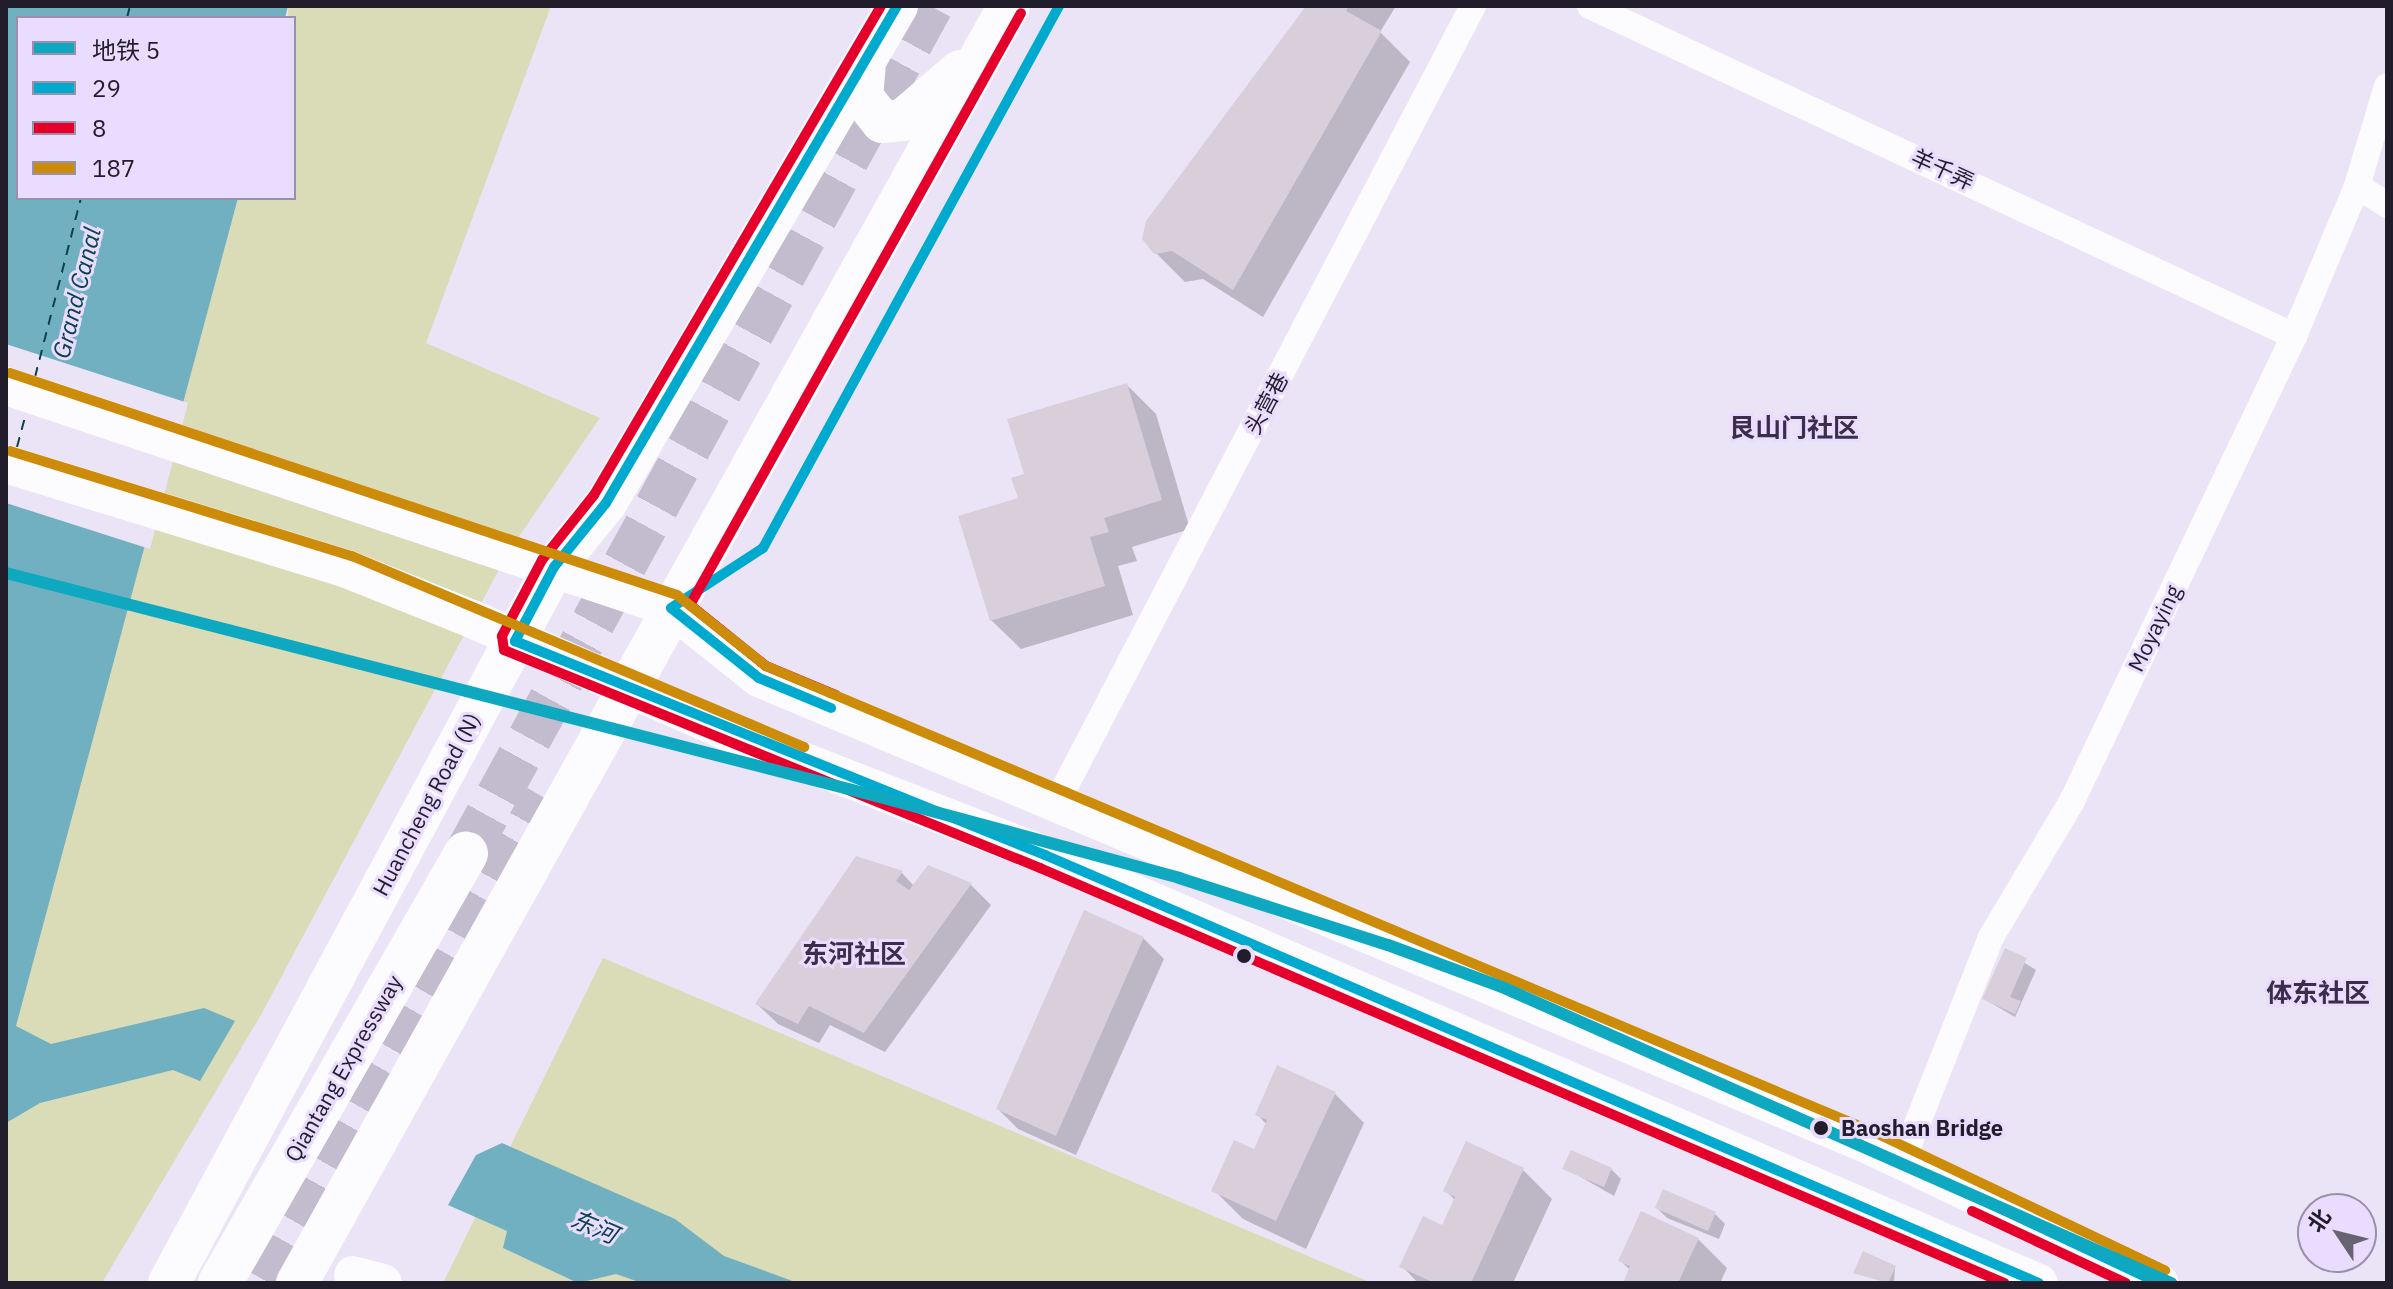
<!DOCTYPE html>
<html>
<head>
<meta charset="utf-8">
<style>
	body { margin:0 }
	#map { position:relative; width:2393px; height:1289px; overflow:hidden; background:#ebe4f7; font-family:"IBM Plex Sans","Noto Sans SC",sans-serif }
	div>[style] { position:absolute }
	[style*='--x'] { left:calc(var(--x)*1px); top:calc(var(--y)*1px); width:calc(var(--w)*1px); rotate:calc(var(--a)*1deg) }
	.green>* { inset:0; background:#dadbb7 }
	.water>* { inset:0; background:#70b0c0 }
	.pier>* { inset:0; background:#ebe4f7 }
	.shadow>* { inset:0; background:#0003 }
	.ferry>* { height:2px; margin-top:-1px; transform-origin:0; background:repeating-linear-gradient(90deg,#0a434b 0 10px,transparent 0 18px) }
	.building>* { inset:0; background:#d9cfda }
	.highway-tunnel>* { height:44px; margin-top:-22px; transform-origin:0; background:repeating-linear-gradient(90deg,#c3bcce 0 44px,transparent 0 66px) }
	.street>* { height:26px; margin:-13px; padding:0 13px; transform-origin:13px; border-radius:13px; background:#fcfbfe }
	.secondary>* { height:38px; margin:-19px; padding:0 19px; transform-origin:19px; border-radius:19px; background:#fcfbfe }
	.primary>* { height:42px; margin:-21px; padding:0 21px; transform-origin:21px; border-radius:21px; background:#fcfbfe }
	.highway>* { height:44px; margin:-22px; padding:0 22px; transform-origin:22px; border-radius:22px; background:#fcfbfe }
	.bus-1>* { height:10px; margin:-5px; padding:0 5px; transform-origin:5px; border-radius:5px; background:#00a9ce }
	.bus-2>* { height:10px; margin:-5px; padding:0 5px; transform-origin:5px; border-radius:5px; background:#e4002b }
	.bus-3>* { height:10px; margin:-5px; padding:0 5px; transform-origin:5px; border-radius:5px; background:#cc8b08 }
	.metro-1>* { height:12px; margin:-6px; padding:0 6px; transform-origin:6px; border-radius:6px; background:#0ea9c0 }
	.dots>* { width:22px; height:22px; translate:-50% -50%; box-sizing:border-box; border:4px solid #e9dcff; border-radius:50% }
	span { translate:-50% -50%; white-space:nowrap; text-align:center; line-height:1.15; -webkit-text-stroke:6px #e9dcff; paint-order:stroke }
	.street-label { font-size:22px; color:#221d2a }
	.stop-label { font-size:22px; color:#221d2a; font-weight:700 }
	.left { translate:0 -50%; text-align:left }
	.water-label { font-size:24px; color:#0a434b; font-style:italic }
	.quarter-label { font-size:26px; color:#3a2f4a; font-weight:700 }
	.frame { position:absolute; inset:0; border:8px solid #221d2a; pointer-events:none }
	.legend { position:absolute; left:16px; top:16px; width:280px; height:184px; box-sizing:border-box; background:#e9dcff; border:2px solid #9990aa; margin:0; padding:10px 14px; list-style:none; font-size:24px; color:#221d2a }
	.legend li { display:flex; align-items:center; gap:16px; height:40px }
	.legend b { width:40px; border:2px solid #9990aa }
	.north { position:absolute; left:2297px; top:1193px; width:80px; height:80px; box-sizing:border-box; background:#e9dcff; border:2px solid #9990aa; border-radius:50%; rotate:305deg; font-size:22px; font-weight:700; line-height:32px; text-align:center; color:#221d2a }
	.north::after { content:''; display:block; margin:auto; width:28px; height:36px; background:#686372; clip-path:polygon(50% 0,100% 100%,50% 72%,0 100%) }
</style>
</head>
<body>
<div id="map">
	<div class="green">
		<div style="clip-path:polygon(288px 6px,551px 6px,426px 343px,600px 418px,509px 551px,262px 1013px,102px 1283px,6px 1283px,6px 1056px,238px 198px,294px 198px)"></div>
		<div style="clip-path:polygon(603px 958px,1372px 1283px,443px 1283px)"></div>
	</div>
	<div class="water">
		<div style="clip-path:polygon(6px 6px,288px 6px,285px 18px,18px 18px,18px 198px,238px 198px,16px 1026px,51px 1044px,204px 1008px,235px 1021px,200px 1081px,173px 1070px,40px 1103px,6px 1123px)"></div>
		<div style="clip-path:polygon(502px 1143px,675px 1219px,724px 1256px,798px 1283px,642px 1283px,616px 1274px,578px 1283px,503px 1248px,507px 1231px,448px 1205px,476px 1155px)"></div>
	</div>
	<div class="pier">
		<div style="clip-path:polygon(6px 344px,188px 403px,150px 549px,6px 503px)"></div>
	</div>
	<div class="shadow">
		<div style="clip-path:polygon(1308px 6px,1396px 6px,1380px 32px,1410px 62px,1263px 317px,1203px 279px,1185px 282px,1155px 252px)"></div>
		<div style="clip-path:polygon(1127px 385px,1156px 414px,1190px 529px,1132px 547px,1137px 561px,1118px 566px,1133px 615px,1021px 649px,991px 620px,1026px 475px)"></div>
		<div style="clip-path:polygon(857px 858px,902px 873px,914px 886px,970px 884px,991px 905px,885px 1052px,830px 1025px,819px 1043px,778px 1024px,757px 1004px)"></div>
		<div style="clip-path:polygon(1143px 938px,1164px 959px,1076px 1155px,1018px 1129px,998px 1109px)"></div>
		<div style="clip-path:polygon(2006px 951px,2036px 970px,2015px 1017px,1984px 999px)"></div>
		<div style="clip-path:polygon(1335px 1094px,1364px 1123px,1306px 1249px,1243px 1219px,1214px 1190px,1255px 1152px,1267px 1125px,1257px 1114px)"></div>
		<div style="clip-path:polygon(1565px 1168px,1611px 1169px,1621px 1179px,1614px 1196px)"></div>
		<div style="clip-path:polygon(1523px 1170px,1552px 1199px,1513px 1283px,1418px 1283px,1402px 1266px,1443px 1228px,1456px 1201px,1445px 1190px)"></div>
		<div style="clip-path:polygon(1664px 1192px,1715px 1214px,1725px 1224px,1719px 1239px,1667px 1218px,1657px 1208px)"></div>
		<div style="clip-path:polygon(1698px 1239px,1727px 1268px,1720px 1283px,1625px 1283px,1631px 1271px,1620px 1260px)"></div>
		<div style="clip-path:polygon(1895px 1268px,1894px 1283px,1855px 1273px)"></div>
	</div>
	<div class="ferry">
		<div style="--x:127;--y:18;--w:12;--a:-76"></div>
		<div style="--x:35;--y:377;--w:185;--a:-75.6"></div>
		<div style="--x:17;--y:447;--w:38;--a:-75"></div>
	</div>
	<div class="building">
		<div style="clip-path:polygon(1306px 6px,1349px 6px,1346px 11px,1382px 31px,1233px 290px,1172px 251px,1154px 254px,1142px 239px,1146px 221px)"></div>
		<div style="clip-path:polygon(1127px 383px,1162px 500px,1104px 518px,1109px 532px,1090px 537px,1105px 586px,990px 621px,958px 516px,1018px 498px,1011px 478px,1024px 474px,1007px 419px)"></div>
		<div style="clip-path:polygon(856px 856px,903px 871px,896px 881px,909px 890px,928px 865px,972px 883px,864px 1033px,809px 1006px,798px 1024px,755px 1004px)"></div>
		<div style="clip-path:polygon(1084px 910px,1144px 937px,1056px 1136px,996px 1109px)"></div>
		<div style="clip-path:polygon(2005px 948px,2027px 958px,2010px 997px,2021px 1001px,2015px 1014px,1982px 999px)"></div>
		<div style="clip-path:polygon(1277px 1065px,1336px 1092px,1276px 1221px,1211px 1191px,1234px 1140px,1254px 1149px,1267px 1120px,1255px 1115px)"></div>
		<div style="clip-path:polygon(1466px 1141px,1524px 1168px,1471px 1283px,1435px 1283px,1399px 1267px,1423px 1216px,1442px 1225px,1455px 1197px,1443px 1191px)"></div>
		<div style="clip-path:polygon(1571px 1150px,1612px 1168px,1604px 1187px,1562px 1169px)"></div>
		<div style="clip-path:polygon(1663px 1189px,1716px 1212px,1708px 1231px,1655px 1208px)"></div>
		<div style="clip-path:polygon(1641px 1211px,1699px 1238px,1678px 1283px,1623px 1283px,1630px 1266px,1618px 1261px)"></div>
		<div style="clip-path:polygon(1863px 1251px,1896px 1266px,1888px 1283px,1853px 1273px)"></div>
	</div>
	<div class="highway-tunnel">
		<div style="--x:466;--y:854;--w:967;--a:-61.26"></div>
		<div style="--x:269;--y:1283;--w:558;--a:-60.45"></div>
	</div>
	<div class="street">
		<div style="--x:1590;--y:6;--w:778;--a:25.11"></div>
		<div style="--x:2357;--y:186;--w:36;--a:32"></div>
		<div style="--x:1058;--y:800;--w:896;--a:-62.41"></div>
		<div style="--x:1902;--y:1162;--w:242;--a:-68.4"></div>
		<div style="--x:1991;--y:937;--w:156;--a:-59.2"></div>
		<div style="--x:2071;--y:803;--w:518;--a:-64.47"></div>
		<div style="--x:2294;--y:336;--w:163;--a:-67.2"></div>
		<div style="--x:2357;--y:186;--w:104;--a:-73.3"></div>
	</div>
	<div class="secondary">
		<div style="--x:6;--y:386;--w:701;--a:18.46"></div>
		<div style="--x:671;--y:608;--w:112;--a:38.5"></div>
		<div style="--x:759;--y:678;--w:1209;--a:22.83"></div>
		<div style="--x:1873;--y:1147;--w:317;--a:25.4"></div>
		<div style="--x:6;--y:464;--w:357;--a:17.1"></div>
		<div style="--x:347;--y:569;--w:135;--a:21.8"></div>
		<div style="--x:472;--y:619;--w:282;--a:23.8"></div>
		<div style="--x:730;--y:733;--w:338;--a:21.2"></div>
		<div style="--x:1045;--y:855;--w:1082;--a:23.3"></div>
		<div style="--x:353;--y:1275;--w:31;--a:15"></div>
	</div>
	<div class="primary">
		<div style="--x:865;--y:63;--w:34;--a:95"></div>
		<div style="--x:862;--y:97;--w:32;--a:51"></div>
		<div style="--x:882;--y:122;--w:21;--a:-5"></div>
		<div style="--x:903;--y:120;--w:75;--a:-40.7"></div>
		<div style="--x:169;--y:1283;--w:813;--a:-61.73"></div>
		<div style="--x:554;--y:567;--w:82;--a:-50.9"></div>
		<div style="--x:606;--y:503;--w:576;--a:-59.65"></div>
		<div style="--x:297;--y:1283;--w:1462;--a:-60.86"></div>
	</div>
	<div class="highway">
		<div style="--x:220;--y:1283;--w:495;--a:-60.2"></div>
	</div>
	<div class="bus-1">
		<div style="--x:897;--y:6;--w:576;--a:120.35"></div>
		<div style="--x:606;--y:503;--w:82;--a:129.1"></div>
		<div style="--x:554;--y:567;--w:84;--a:117.8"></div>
		<div style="--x:515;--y:641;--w:572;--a:21.99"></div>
		<div style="--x:1045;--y:855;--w:1082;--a:23.3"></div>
		<div style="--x:831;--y:708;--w:78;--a:-157.4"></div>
		<div style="--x:759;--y:678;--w:112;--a:-141.5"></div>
		<div style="--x:671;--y:608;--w:110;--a:-33.1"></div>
		<div style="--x:763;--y:548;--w:618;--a:-61.36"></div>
		<div style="--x:1978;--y:1198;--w:200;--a:25.2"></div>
	</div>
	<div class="bus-2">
		<div style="--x:881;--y:6;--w:567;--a:120.41"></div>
		<div style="--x:594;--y:495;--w:83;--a:128.7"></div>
		<div style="--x:542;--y:560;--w:86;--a:117.8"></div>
		<div style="--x:502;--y:636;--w:14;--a:82"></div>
		<div style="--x:504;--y:650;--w:579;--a:22.13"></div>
		<div style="--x:1040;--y:868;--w:1050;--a:23.29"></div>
		<div style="--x:836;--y:695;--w:76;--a:-157.5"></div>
		<div style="--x:766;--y:666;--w:97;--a:-141.2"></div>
		<div style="--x:690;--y:605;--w:678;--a:-60.79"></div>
		<div style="--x:1972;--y:1211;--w:170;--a:25.1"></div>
	</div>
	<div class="bus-3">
		<div style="--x:10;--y:373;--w:703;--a:18.41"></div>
		<div style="--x:677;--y:595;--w:114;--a:38.6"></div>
		<div style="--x:766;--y:666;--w:1206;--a:22.82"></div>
		<div style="--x:1878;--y:1134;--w:318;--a:25.4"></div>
		<div style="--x:10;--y:451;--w:358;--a:17.1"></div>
		<div style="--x:352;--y:556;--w:491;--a:22.9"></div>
	</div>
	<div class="metro-1">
		<div style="--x:6;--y:573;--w:898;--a:14.38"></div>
		<div style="--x:876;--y:796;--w:314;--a:15.1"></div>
		<div style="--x:1179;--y:878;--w:219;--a:17.8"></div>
		<div style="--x:1388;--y:945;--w:121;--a:20.2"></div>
		<div style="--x:1502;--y:987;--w:732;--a:23.87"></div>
	</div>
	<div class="dots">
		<div style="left:1244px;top:956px;background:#221d2a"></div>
		<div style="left:1821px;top:1128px;background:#221d2a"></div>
	</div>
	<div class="street-label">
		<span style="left:1943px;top:169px;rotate:25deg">羊千弄</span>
		<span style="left:1266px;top:403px;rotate:-62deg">头营巷</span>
		<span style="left:2154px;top:628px;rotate:-64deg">Moyaying</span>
		<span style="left:426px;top:804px;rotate:-62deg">Huancheng Road (N)</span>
		<span style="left:343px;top:1068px;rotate:-60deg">Qiantang Expressway</span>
	</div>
	<div class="stop-label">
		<span class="left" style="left:1841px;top:1128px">Baoshan Bridge</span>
	</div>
	<div class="water-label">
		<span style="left:77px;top:293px;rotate:-76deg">Grand Canal</span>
		<span style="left:594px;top:1227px;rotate:23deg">东河</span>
	</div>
	<div class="quarter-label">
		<span style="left:1794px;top:428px">艮山门社区</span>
		<span style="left:854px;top:954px">东河社区</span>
		<span style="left:2318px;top:993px">体东社区</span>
	</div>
	<div class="frame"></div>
	<ul class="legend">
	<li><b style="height:10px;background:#0ea9c0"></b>地铁 5</li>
	<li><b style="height:10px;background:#00a9ce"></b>29</li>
	<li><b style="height:10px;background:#e4002b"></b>8</li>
	<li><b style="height:10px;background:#cc8b08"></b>187</li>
	</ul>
	<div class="north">北</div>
</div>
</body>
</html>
